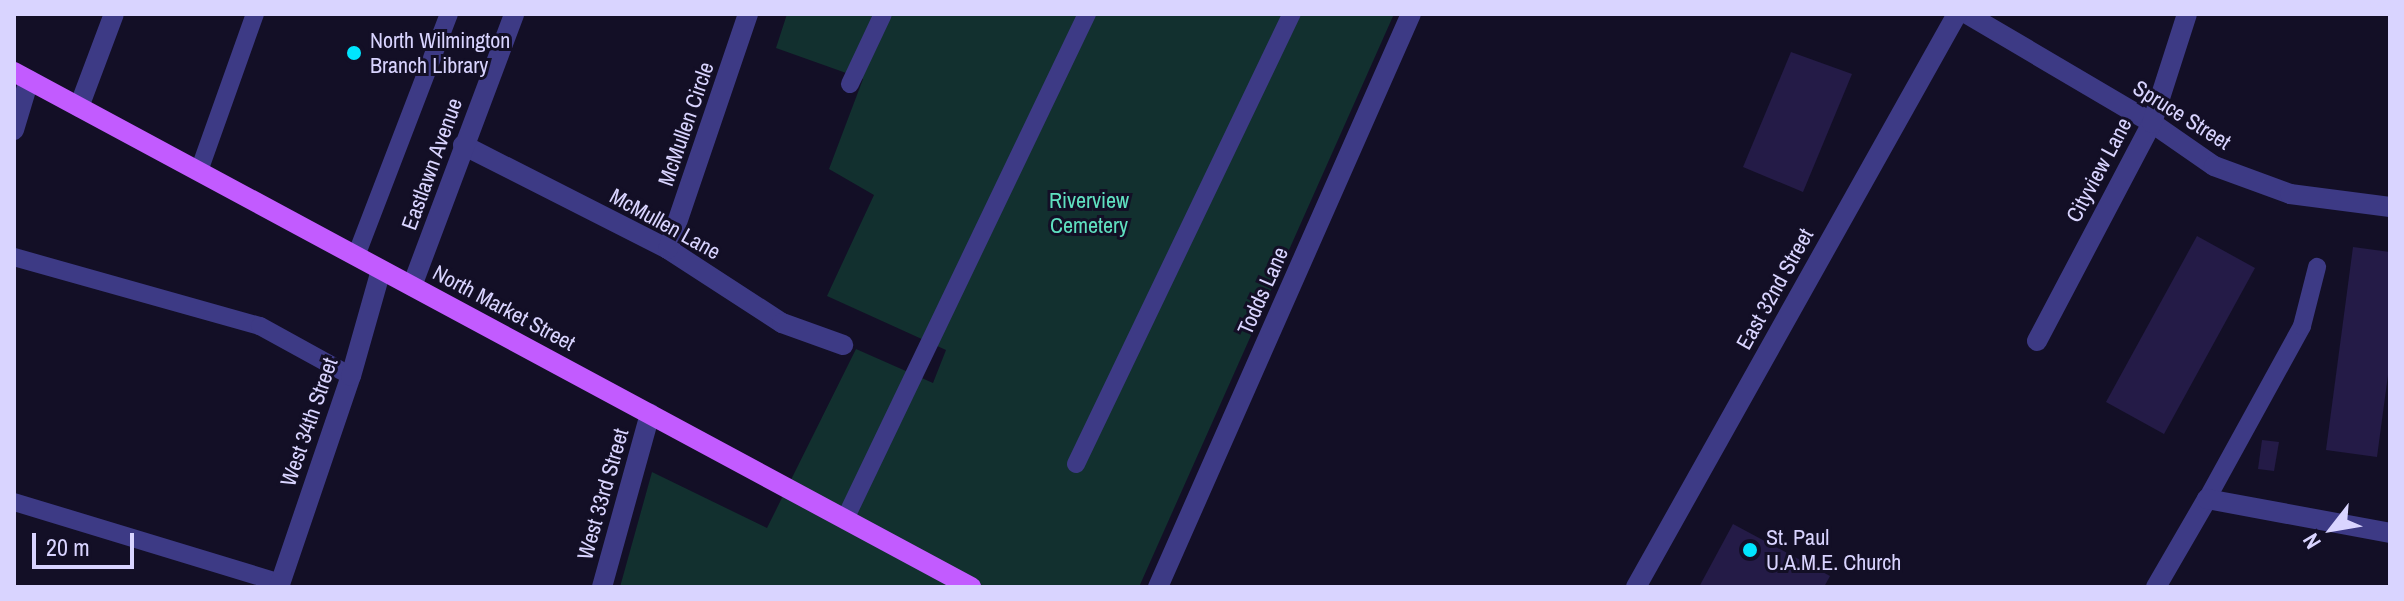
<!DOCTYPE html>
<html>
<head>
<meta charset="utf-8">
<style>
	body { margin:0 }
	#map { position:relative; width:2404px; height:601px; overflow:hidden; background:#130f26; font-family:"Archivo Narrow",sans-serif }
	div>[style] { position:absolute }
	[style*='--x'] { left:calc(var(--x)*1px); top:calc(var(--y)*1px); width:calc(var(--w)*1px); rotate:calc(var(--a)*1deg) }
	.green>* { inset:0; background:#12302f }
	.building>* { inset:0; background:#241b47 }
	.service>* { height:18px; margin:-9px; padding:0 9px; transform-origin:9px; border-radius:9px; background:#3d3a85 }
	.minor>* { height:20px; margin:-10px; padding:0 10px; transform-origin:10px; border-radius:10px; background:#3d3a85 }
	.primary>* { height:20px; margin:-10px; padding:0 10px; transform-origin:10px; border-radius:10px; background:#c25bff }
	.dots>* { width:22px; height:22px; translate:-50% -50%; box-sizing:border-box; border:4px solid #130f26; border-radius:50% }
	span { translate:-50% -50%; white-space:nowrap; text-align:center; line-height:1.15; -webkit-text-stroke:6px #130f26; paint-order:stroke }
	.poi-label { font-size:22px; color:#d9d4ff }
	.left { translate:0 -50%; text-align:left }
	.street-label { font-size:22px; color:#d9d4ff }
	.park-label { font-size:22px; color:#5fe0c0 }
	.frame { position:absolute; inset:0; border:16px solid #d9d4ff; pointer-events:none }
	.north { position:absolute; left:2292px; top:489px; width:80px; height:80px; -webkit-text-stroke:6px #130f26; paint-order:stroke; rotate:239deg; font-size:22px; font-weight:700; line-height:32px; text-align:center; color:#d9d4ff }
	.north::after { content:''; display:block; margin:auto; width:28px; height:36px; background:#d9d4ff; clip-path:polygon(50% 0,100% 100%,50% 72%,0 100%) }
	.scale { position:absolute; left:32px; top:533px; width:102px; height:36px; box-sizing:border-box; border:4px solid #d9d4ff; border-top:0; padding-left:10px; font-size:24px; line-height:28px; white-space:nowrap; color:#d9d4ff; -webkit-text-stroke:6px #130f26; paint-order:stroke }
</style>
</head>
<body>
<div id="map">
	<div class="green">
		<div style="clip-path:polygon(787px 14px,1394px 14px,1139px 587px,620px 587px,652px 472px,767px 528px,856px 349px,933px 383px,946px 350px,827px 296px,874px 195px,829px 169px,863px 79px,776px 48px)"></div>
	</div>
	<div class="building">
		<div style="clip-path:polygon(1791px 52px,1852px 74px,1803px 192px,1743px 167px)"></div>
		<div style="clip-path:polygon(2197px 236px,2255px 268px,2164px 434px,2106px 402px)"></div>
		<div style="clip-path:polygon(2353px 247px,2390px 252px,2390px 360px,2377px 457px,2326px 450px)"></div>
		<div style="clip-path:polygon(2262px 440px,2279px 442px,2274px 471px,2258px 469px)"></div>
		<div style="clip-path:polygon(1733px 524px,1830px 576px,1824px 587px,1699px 587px)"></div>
	</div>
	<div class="service">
		<div style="--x:850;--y:84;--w:77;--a:-64.8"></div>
		<div style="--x:199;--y:171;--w:167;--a:-70.4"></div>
		<div style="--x:356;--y:256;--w:259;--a:-69"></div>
		<div style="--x:14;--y:257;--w:255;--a:15.7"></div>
		<div style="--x:260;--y:326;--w:104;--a:28.8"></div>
		<div style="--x:1076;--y:464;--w:499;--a:-64.4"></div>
		<div style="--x:2207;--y:499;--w:197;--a:-61.2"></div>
		<div style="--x:2302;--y:326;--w:61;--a:-75.7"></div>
		<div style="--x:14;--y:502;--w:278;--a:16.9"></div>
		<div style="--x:845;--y:519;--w:560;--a:-64.4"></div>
	</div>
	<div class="minor">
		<div style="--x:1967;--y:14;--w:215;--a:30.5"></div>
		<div style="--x:2152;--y:123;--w:75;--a:34.7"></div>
		<div style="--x:2214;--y:166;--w:81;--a:20.2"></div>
		<div style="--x:2290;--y:194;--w:101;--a:7.4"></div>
		<div style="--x:79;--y:107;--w:99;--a:-69.4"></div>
		<div style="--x:14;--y:130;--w:52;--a:-73.3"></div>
		<div style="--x:463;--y:145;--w:230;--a:26.9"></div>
		<div style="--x:668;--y:249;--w:136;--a:33"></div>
		<div style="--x:782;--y:323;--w:65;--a:19.8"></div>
		<div style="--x:668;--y:249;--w:248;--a:-71.2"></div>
		<div style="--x:412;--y:286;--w:290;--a:-69.4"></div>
		<div style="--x:2037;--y:341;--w:246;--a:-62.2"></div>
		<div style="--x:2152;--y:123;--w:114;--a:-72.2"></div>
		<div style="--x:279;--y:587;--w:223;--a:-71.2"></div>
		<div style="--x:351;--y:376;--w:110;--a:-74.2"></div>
		<div style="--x:602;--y:587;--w:180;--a:-74.5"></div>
		<div style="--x:1158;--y:587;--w:626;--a:-66.18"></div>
		<div style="--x:1636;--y:587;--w:657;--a:-60.74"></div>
		<div style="--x:2156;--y:587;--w:102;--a:-59.9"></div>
		<div style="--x:2207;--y:499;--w:186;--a:10.5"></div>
	</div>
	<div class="primary">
		<div style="--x:14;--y:72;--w:1087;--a:28.29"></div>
	</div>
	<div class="dots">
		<div style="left:354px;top:53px;background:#00e5ff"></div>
		<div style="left:1750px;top:550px;background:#00e5ff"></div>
	</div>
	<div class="poi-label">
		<span class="left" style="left:370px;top:53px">North Wilmington<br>Branch Library</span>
		<span class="left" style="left:1766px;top:550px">St. Paul<br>U.A.M.E. Church</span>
	</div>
	<div class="street-label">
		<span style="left:2182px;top:115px;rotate:32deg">Spruce Street</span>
		<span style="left:686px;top:124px;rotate:-71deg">McMullen Circle</span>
		<span style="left:432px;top:164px;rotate:-70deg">Eastlawn Avenue</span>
		<span style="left:2099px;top:170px;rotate:-62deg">Cityview Lane</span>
		<span style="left:665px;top:224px;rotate:29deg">McMullen Lane</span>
		<span style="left:1775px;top:289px;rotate:-61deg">East 32nd Street</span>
		<span style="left:1263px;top:291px;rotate:-66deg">Todds Lane</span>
		<span style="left:504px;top:308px;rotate:28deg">North Market Street</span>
		<span style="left:309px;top:422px;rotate:-71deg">West 34th Street</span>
		<span style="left:603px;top:494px;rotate:-74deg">West 33rd Street</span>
	</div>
	<div class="park-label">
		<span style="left:1089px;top:213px">Riverview<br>Cemetery</span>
	</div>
	<div class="frame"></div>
	<div class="north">N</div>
	<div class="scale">20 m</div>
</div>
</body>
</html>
